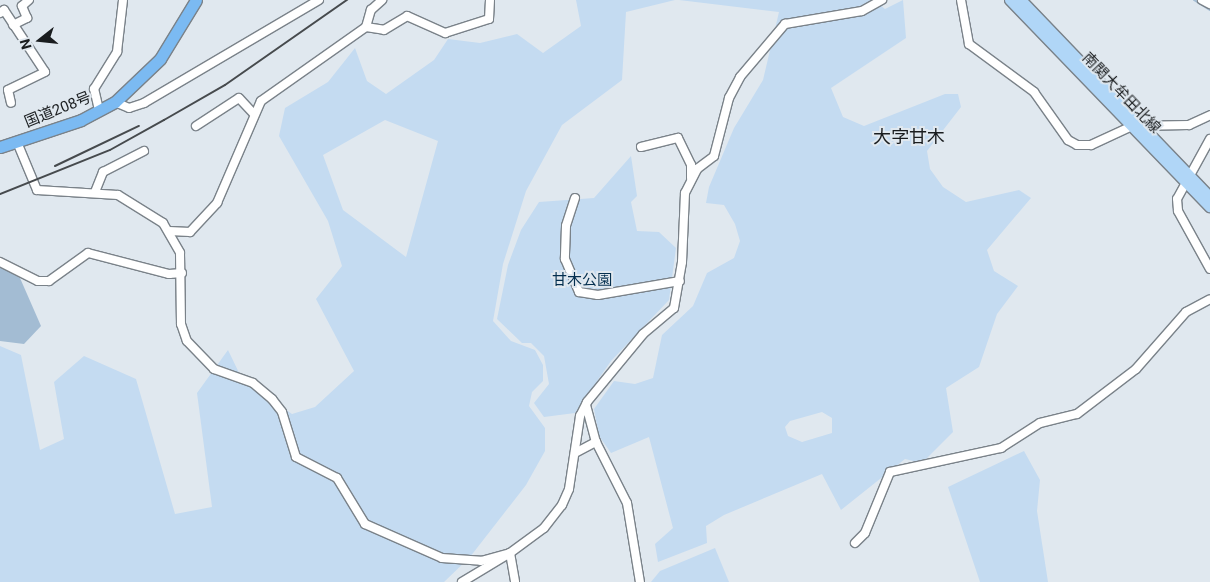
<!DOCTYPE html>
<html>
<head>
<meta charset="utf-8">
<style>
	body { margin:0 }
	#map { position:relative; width:1210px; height:582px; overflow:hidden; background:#e0e8ef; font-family:Roboto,"Noto Sans JP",sans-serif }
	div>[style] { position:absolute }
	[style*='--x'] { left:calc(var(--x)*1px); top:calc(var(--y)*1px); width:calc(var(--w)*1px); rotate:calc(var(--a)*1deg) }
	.green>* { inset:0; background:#c4dbf1 }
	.water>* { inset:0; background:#a3bcd3 }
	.stream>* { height:2px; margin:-1px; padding:0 1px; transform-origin:1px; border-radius:1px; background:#a3bcd3 }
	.roads { filter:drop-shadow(1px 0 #7a8289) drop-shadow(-1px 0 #7a8289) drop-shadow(0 1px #7a8289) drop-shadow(0 -1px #7a8289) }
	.minor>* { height:8px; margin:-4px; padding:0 4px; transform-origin:4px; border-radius:4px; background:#fff }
	.major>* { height:10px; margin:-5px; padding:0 5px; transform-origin:5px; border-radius:5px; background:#b0d6f7 }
	.highway>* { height:11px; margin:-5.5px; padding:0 5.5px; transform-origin:5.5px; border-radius:5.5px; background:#7bbaf2 }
	.rail>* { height:2px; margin:-1px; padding:0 1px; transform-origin:1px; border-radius:1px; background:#464a4d }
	span { translate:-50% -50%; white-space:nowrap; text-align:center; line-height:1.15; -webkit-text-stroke:4px #e0e8ef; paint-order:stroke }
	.street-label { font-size:15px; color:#1a1d1f }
	.park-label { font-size:15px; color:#042f4f }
	.quarter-label { font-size:18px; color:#1a1d1f }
	.north { position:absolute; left:15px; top:15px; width:50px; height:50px; -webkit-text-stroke:4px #e0e8ef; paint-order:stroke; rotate:254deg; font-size:14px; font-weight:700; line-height:20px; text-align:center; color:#1a1d1f }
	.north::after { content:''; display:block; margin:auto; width:18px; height:22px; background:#1a1d1f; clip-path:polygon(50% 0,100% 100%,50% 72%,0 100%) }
</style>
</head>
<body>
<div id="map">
	<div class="green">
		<div style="clip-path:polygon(evenodd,576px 0,675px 0,626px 12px,622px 80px,562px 125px,526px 191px,503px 264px,493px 321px,511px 341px,535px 350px,543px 365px,543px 381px,532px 392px,529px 406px,545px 428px,545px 451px,526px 485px,470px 557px,444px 582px,0 582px,0 346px,21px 355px,40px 450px,64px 439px,54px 382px,84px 356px,136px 379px,175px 514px,212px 507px,197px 393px,228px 350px,242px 379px,292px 414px,315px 407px,354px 371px,316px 299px,342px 266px,328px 221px,279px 136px,285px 108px,328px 82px,355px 48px,367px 81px,386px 94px,434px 60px,448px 39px,480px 43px,517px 34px,543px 53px,581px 26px,576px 0,385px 120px,438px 141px,406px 257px,343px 210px,323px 155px,385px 120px)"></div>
		<div style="clip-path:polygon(evenodd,679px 0,874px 0,885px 9px,903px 0,906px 38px,831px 88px,843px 117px,864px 126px,945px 94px,958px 94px,961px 107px,927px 151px,930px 169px,943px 187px,966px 202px,1019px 190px,1031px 198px,987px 250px,994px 271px,1018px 286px,997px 314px,979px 367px,946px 388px,953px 432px,922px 463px,905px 459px,841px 510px,822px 474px,724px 515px,706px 526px,707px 543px,658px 562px,655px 544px,673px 528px,649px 437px,611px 453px,599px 436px,594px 409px,614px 381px,635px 384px,653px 378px,662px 335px,693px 306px,707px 273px,734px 258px,740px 241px,735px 224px,724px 205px,706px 203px,709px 187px,734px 128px,763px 80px,779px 12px,679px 0,822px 412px,832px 418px,832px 433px,802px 442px,788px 436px,785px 427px,790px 421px,822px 412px)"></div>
		<div style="clip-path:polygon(631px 156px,637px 196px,631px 202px,637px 231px,659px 232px,676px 248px,669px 300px,611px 361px,575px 413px,544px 417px,534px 403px,549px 384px,544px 356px,531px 343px,522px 343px,497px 319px,508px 265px,521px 230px,539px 202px,594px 198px)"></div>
		<div style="clip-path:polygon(1024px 451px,1040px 480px,1037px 511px,1048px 582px,980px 582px,948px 487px)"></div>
		<div style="clip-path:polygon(715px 548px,729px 582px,651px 582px,660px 571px)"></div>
	</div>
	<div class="water">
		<div style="clip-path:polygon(0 266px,20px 278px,41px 326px,24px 344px,0 341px)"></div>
	</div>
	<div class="stream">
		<div style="--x:1194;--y:0;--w:19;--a:32"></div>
	</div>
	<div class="roads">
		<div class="minor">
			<div style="--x:961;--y:0;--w:45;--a:79.7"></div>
			<div style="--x:969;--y:44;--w:81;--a:36.4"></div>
			<div style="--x:1034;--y:92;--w:59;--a:54.7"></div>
			<div style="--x:1068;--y:140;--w:10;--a:29"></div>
			<div style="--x:1077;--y:145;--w:14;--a:0"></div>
			<div style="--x:1091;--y:145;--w:45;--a:-24.9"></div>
			<div style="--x:1132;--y:126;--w:57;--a:-1"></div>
			<div style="--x:1189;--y:125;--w:23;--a:-25"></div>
			<div style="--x:1202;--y:0;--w:9;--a:27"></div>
			<div style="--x:0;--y:13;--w:5;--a:-37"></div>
			<div style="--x:4;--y:10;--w:74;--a:56.5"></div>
			<div style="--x:45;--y:72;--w:41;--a:154.1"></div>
			<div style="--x:8;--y:90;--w:13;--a:77"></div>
			<div style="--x:13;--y:25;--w:16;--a:-27"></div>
			<div style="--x:27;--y:18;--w:13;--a:-113"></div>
			<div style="--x:22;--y:6;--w:9;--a:-41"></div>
			<div style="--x:366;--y:27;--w:18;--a:9"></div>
			<div style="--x:384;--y:30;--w:27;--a:-31"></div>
			<div style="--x:407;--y:16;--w:42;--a:24.1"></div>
			<div style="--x:445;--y:33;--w:46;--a:-17.7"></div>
			<div style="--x:489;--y:19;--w:19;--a:-87"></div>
			<div style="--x:115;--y:102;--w:15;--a:23"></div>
			<div style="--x:129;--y:108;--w:16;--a:-18"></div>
			<div style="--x:144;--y:103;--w:203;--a:-30.5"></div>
			<div style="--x:99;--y:110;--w:22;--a:-103"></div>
			<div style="--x:94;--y:89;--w:44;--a:-58.1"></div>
			<div style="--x:117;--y:52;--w:52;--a:-83.4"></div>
			<div style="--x:196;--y:126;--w:51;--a:-33.1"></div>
			<div style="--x:239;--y:98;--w:21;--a:47"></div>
			<div style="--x:1210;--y:139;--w:68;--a:118.8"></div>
			<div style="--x:1177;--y:199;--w:12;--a:85"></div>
			<div style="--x:1178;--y:211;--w:66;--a:61.1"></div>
			<div style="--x:17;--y:142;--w:52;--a:67.4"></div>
			<div style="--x:37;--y:190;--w:81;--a:3.5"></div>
			<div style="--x:118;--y:195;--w:53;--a:31.9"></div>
			<div style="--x:163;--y:223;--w:34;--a:60"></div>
			<div style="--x:180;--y:253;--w:71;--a:89.2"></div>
			<div style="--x:181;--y:324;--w:18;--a:71"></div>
			<div style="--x:187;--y:341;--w:39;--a:46"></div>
			<div style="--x:214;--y:369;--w:41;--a:19.7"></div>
			<div style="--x:253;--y:383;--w:25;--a:40"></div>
			<div style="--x:272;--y:399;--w:16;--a:52"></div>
			<div style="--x:282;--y:412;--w:47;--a:72.7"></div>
			<div style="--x:296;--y:457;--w:46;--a:27.1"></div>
			<div style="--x:337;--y:478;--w:54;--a:58.7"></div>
			<div style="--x:365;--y:524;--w:84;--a:23.8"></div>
			<div style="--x:442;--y:558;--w:39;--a:4"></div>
			<div style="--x:481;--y:561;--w:30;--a:-15"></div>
			<div style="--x:510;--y:553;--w:42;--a:-36.3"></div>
			<div style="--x:544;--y:528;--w:29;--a:-52"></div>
			<div style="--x:562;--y:505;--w:17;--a:-66"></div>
			<div style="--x:569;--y:489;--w:74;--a:-81.4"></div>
			<div style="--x:580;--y:416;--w:16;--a:-63"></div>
			<div style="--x:587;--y:402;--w:88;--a:-50.5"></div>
			<div style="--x:643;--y:334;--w:40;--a:-40"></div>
			<div style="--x:674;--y:308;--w:47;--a:-80.1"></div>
			<div style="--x:682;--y:262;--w:69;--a:-87.5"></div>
			<div style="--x:685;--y:193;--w:27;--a:-63"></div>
			<div style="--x:697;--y:169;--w:21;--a:-37"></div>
			<div style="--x:714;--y:156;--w:60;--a:-75.5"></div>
			<div style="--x:729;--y:98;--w:24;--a:-62"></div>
			<div style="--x:740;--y:77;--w:70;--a:-49.7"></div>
			<div style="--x:785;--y:24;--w:78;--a:-9.6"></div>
			<div style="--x:862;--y:11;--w:23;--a:-29"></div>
			<div style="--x:641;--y:147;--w:38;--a:-14"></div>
			<div style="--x:678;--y:138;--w:30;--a:64"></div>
			<div style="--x:691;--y:165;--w:13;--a:90"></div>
			<div style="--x:95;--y:192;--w:22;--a:-68"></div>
			<div style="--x:103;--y:172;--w:46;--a:-27.1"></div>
			<div style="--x:575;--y:198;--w:29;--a:108"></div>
			<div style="--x:566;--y:226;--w:33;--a:92"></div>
			<div style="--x:565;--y:259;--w:36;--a:67"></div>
			<div style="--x:579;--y:292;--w:19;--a:9"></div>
			<div style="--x:598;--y:295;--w:83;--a:-9.7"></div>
			<div style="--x:169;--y:231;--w:21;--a:3"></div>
			<div style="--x:190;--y:232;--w:40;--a:-47"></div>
			<div style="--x:217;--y:203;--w:111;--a:-66.7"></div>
			<div style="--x:261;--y:101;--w:128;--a:-35.2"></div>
			<div style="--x:366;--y:27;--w:18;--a:-74"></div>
			<div style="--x:371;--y:10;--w:15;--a:-42"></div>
			<div style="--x:0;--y:262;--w:42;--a:26.6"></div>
			<div style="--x:38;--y:281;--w:11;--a:0"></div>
			<div style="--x:49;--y:281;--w:48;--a:-35.7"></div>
			<div style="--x:88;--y:253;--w:84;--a:14.5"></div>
			<div style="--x:169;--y:274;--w:13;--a:-4"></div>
			<div style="--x:586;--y:405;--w:38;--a:75"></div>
			<div style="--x:596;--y:442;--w:68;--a:63.1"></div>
			<div style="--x:627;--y:503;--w:80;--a:80.7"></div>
			<div style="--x:575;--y:453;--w:24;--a:-28"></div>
			<div style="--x:855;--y:543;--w:14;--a:-45"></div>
			<div style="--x:865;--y:533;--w:66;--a:-67.7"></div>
			<div style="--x:890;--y:472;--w:114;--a:-12.2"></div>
			<div style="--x:1001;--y:448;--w:46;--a:-32.7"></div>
			<div style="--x:1040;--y:423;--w:38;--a:-14"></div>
			<div style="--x:1077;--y:414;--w:74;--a:-37.3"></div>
			<div style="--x:1136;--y:369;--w:76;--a:-48.7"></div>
			<div style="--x:1186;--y:312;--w:27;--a:-28"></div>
			<div style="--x:462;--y:582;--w:56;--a:-31.1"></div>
			<div style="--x:510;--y:553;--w:29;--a:80"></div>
		</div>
		<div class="major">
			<div style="--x:1010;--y:0;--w:288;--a:46"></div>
			<div style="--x:1021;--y:0;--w:273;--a:46.2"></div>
		</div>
		<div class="highway">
			<div style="--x:0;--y:147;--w:85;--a:-18.4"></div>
			<div style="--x:81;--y:120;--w:38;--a:-28"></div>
			<div style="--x:115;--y:102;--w:62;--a:-43.7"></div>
			<div style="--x:160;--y:59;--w:69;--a:-58.6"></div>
		</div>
	</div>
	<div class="rail">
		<div style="--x:55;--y:166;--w:93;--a:-25.5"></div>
		<div style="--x:0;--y:194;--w:118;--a:-21.8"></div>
		<div style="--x:110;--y:150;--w:62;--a:-29.1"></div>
		<div style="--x:164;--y:120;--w:70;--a:-29.8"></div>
		<div style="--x:225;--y:85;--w:149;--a:-34.9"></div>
	</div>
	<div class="street-label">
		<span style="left:1121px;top:93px;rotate:46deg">南関大牟田北線</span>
		<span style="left:58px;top:110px;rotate:-22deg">国道208号</span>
	</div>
	<div class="park-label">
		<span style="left:582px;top:281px">甘木公園</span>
	</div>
	<div class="quarter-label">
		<span style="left:909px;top:137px">大字甘木</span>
	</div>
	<div class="north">N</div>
</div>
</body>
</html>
